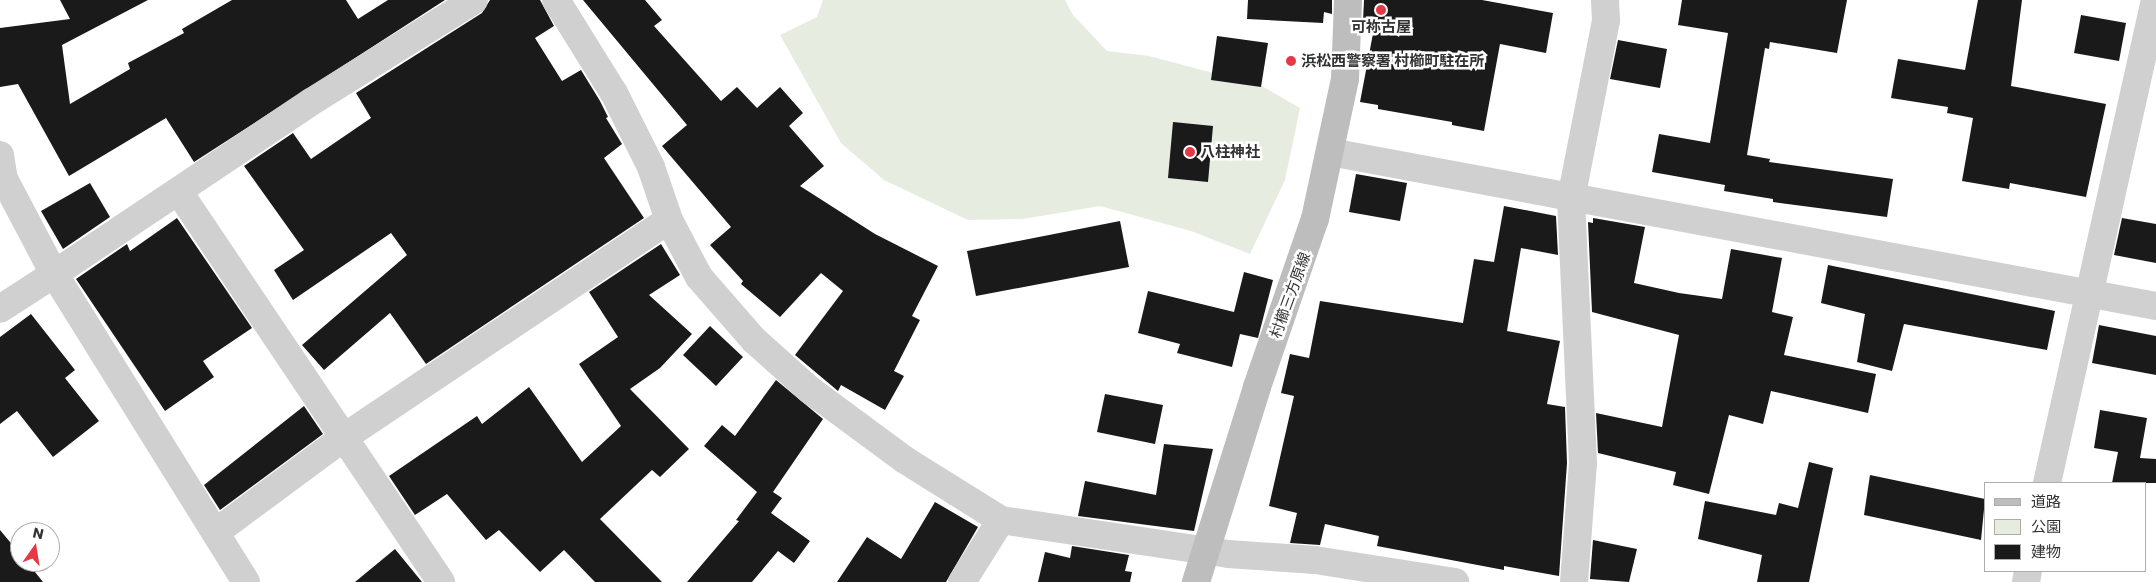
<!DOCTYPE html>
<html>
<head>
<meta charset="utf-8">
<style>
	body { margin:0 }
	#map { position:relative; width:2156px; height:582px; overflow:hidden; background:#fff; font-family:Poppins,"Noto Sans JP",sans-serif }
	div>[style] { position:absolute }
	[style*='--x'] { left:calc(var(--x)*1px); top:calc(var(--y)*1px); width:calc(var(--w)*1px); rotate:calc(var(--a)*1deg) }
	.green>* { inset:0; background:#e6ecdf }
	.building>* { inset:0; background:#1a1a1a }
	.street>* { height:28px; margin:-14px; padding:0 14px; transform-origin:14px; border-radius:14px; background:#d0d0d0 }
	.secondary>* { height:28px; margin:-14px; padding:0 14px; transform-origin:14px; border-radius:14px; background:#bdbdbd }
	.dots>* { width:14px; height:14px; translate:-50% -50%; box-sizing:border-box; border:2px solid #fff; border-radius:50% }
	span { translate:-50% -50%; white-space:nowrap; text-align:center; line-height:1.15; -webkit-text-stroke:5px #fff; paint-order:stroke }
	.poi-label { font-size:15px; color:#333; font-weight:700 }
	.left { translate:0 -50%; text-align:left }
	.street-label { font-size:15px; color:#333 }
	.legend { position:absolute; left:1984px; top:482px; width:162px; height:90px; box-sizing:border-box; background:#fff; border:1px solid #adadad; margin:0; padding:6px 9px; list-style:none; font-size:15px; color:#333 }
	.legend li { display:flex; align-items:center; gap:10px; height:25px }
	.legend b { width:25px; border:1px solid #adadad }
	.north { position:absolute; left:10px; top:522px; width:50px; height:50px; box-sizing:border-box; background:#fff; border:1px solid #adadad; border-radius:50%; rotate:13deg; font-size:14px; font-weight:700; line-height:20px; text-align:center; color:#333 }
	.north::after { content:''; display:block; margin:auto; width:18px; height:22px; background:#e63946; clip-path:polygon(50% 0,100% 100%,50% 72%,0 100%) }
</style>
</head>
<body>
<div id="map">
	<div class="green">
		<div style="clip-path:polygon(823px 0,1065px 0,1073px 15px,1107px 51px,1149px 56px,1262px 86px,1300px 108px,1285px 180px,1250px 254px,1191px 231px,1100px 206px,1023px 219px,968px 220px,884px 180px,841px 143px,780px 35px,817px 17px)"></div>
	</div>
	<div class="building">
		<div style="clip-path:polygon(60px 0,148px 0,62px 45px,70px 104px,130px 69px,128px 63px,184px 33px,182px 29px,232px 0,346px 0,358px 19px,388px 0,445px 0,194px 162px,166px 118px,69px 176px,18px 84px,0 87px,0 28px,70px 19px)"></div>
		<div style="clip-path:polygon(490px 0,540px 0,554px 26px,535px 38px,562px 81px,581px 70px,600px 101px,608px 117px,606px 118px,622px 144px,604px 158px,644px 218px,426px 364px,390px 313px,324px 370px,302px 345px,407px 255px,391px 233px,293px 300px,274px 270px,304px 250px,244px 166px,293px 133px,311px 159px,371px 118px,356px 93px,482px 13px)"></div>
		<div style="clip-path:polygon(583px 0,645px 0,662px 20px,654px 26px,721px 101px,737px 87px,757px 108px,780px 87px,803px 113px,789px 126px,824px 166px,800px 186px,875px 234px,938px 266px,912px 316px,920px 320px,894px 371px,904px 376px,885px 410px,841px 385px,838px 391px,795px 355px,843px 291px,821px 273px,780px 317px,741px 284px,743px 281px,710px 245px,731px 227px,662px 146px,687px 125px)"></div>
		<div style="clip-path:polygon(1248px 0,1332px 0,1332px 14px,1324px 12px,1323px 23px,1247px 19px)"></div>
		<div style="clip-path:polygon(1364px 0,1482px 0,1553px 13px,1546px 53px,1500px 44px,1484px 131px,1452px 125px,1452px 122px,1378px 109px,1378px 105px,1360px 102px,1375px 23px,1363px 21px)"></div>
		<div style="clip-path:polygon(1682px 0,1847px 0,1837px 53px,1770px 42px,1769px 49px,1765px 48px,1747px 155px,1770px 159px,1769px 162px,1893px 179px,1887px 217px,1773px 202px,1773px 199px,1724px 191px,1725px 185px,1652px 172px,1659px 134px,1710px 143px,1728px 33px,1678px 25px)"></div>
		<div style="clip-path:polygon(1978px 0,2022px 0,2011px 86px,2106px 104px,2086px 197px,2010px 183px,2009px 189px,1962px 181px,1973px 118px,1947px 113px,1948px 107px,1891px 98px,1898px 59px,1965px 70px)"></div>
		<div style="clip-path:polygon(2081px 15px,2126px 23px,2119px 61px,2074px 53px)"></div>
		<div style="clip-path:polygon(1217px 36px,1268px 43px,1261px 87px,1211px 80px)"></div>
		<div style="clip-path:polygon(1618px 40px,1667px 49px,1660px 88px,1610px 79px)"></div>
		<div style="clip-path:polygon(1173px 122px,1213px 126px,1208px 182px,1168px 178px)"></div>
		<div style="clip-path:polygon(1356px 174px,1407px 183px,1400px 221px,1349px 212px)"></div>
		<div style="clip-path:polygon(90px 183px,110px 217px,63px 249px,41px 211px)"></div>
		<div style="clip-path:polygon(1504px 206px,1556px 216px,1558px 255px,1521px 248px,1507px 331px,1560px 341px,1547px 404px,1565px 407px,1567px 463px,1559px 576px,1504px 566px,1504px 570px,1377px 546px,1379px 536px,1325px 524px,1320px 545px,1290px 543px,1297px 513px,1269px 506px,1294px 396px,1281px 393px,1290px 354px,1309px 358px,1320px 301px,1463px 323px,1474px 259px,1494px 262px)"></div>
		<div style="clip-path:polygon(177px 218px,252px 328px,203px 361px,214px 377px,165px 411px,76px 279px,127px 244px,130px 251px)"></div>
		<div style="clip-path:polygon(1593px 218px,1645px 227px,1634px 283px,1679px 293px,1722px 299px,1731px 249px,1782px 258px,1772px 312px,1793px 317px,1784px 355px,1876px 374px,1868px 413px,1771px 391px,1763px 424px,1729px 415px,1709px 494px,1673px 485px,1676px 472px,1598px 453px,1596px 413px,1662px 427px,1679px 335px,1592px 312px,1588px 222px,1593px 223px)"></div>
		<div style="clip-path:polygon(2122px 218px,2156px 224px,2156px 263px,2114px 255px)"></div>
		<div style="clip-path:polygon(1120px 221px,1129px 267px,976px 296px,967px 251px)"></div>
		<div style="clip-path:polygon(661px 244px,680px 275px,649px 295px,692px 334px,660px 368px,630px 389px,689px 449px,660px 477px,652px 470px,600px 519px,662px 582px,595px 582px,564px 550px,540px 572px,499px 530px,486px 540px,447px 494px,415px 515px,389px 476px,477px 416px,482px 424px,529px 387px,582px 462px,621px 426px,579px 364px,618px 337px,589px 292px)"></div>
		<div style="clip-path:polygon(1828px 265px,2055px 311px,2047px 350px,1904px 324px,1892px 371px,1857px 362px,1865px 314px,1821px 303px)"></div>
		<div style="clip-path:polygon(1244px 272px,1273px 280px,1258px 338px,1240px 334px,1232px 367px,1177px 353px,1180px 344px,1138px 333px,1148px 291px,1234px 312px)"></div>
		<div style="clip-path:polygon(31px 314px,75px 370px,65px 378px,99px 421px,53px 457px,17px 411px,0 424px,0 337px)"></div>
		<div style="clip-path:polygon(2099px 325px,2156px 336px,2156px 375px,2092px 363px)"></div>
		<div style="clip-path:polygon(710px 326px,743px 357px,716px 386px,683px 355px)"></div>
		<div style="clip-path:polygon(776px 380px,823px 419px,773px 492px,782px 498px,771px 513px,810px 541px,794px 563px,778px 551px,752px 582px,687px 582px,739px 521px,736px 520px,757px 492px,704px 446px,722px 425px,735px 436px)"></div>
		<div style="clip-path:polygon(1105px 394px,1163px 405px,1155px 444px,1097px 432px)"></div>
		<div style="clip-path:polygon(304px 406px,323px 434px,220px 510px,204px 485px)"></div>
		<div style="clip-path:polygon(2100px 410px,2147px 418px,2140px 458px,2156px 459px,2156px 483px,2112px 483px,2118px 452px,2094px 448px)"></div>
		<div style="clip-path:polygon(1164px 444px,1213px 449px,1194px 531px,1078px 516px,1085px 481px,1156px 495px)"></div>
		<div style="clip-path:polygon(1809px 462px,1833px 468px,1809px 582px,1757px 582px,1762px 555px,1698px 539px,1705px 501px,1776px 515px,1779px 503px,1798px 508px)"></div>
		<div style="clip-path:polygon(1870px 475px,1985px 499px,1981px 540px,1864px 515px)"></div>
		<div style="clip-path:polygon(935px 502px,978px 527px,946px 582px,837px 582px,867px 537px,901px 559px)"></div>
		<div style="clip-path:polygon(0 530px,20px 554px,20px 562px,27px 562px,43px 582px,0 582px)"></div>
		<div style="clip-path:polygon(1593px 540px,1637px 549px,1629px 582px,1590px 579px)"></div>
		<div style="clip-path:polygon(1072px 546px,1129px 555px,1125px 571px,1132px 572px,1130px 582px,1038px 582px,1045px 552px,1070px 558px)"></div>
		<div style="clip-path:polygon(395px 549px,422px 582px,355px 582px)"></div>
	</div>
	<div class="street">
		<div style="--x:556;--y:0;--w:110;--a:58.1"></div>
		<div style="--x:614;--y:93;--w:83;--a:63.4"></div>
		<div style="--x:651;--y:167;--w:56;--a:71.2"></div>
		<div style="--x:669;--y:220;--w:64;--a:62.2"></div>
		<div style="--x:699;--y:277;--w:84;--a:48.9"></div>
		<div style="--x:754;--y:340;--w:75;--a:41.8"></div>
		<div style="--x:810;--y:390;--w:118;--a:36.4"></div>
		<div style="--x:905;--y:460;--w:113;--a:32"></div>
		<div style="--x:1001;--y:520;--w:230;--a:8.5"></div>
		<div style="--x:1228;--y:554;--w:87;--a:3.9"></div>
		<div style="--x:1315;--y:560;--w:142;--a:8.9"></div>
		<div style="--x:1330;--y:152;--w:840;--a:10.56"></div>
		<div style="--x:0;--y:155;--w:24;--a:81"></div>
		<div style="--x:4;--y:179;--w:107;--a:62.2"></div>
		<div style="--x:54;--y:274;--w:64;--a:147.1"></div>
		<div style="--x:179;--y:192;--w:470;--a:56.1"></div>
		<div style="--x:2047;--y:483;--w:495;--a:-77.4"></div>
		<div style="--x:216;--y:532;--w:158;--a:-36.5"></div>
		<div style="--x:343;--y:438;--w:392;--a:-33.8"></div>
		<div style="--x:246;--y:582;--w:363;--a:-121.9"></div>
		<div style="--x:54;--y:274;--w:309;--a:-33.8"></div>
		<div style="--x:311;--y:102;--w:192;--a:-32"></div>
		<div style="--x:962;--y:582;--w:73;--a:-57.8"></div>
		<div style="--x:1574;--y:582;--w:119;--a:-85.7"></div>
		<div style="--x:1583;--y:463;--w:264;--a:-92.6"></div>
		<div style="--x:1571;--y:199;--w:182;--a:-78.9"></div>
		<div style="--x:1606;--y:20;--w:20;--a:-93"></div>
		<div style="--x:2026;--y:582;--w:11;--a:-80"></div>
	</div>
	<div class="secondary">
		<div style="--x:1196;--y:582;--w:204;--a:-72.6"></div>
		<div style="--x:1257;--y:387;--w:178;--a:-71"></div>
		<div style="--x:1315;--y:219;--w:143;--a:-77.9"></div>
		<div style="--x:1345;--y:79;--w:79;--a:-87.8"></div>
	</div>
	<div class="dots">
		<div style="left:1381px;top:10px;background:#e63946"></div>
		<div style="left:1291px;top:61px;background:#e63946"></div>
		<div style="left:1190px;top:152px;background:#e63946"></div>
	</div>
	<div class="poi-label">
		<span style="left:1381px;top:27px">可祢古屋</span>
		<span class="left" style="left:1301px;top:61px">浜松西警察署 村櫛町駐在所</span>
		<span class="left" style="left:1200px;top:152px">八柱神社</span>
	</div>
	<div class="street-label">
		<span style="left:1290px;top:295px;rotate:-70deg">村櫛三方原線</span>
	</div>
	<ul class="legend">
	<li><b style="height:6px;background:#bdbdbd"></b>道路</li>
	<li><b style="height:14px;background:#e6ecdf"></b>公園</li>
	<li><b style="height:14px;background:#1a1a1a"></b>建物</li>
	</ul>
	<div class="north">N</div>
</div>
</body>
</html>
